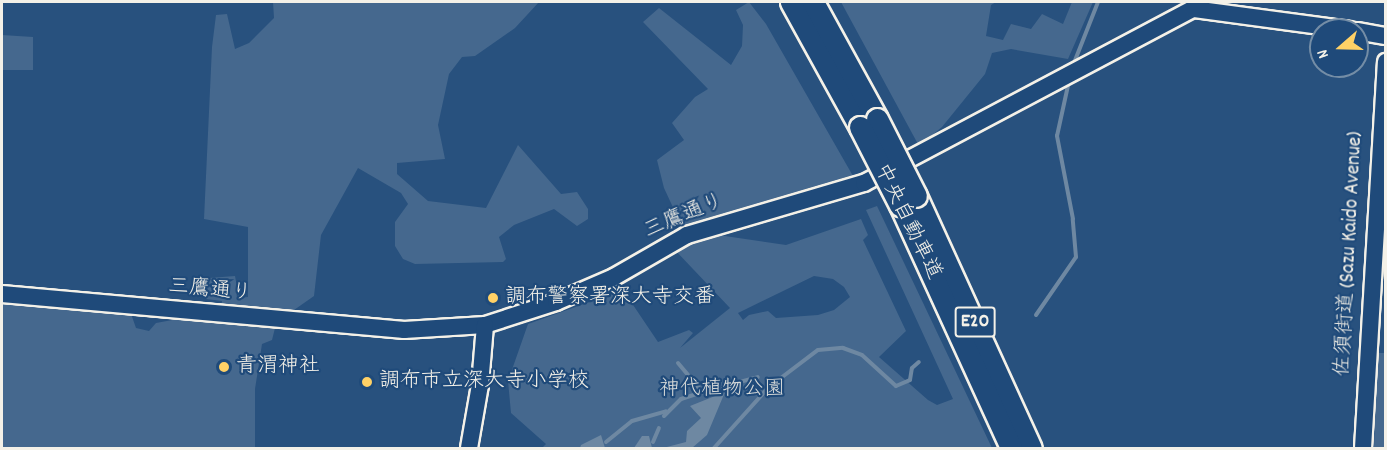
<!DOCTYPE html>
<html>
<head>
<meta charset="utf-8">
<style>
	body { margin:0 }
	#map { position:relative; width:1387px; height:450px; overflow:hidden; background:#28517e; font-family:Dekko,"Klee One",sans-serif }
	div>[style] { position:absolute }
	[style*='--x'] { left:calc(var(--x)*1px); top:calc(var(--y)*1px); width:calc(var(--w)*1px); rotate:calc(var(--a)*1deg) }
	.green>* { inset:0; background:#45688e }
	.water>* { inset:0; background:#6e88a2 }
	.stream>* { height:4px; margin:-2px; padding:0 2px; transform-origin:2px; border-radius:2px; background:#6e88a2 }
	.roads { filter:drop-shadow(2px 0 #f4f1e8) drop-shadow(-2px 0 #f4f1e8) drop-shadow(0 2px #f4f1e8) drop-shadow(0 -2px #f4f1e8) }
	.secondary>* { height:16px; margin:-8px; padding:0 8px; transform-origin:8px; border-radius:8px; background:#1f4a7a }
	.highway>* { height:21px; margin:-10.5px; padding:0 10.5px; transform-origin:10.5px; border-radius:10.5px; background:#1f4a7a }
	.bridges { filter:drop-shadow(2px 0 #f4f1e8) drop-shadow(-2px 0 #f4f1e8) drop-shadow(0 2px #f4f1e8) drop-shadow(0 -2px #f4f1e8) }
	.highway-bridge>* { height:21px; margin:-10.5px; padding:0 10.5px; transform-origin:10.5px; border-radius:10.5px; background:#1f4a7a }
	.dots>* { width:16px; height:16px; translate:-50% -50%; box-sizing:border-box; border:3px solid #1f4a7a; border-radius:50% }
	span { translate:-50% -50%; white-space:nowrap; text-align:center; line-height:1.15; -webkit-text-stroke:4.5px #1f4a7a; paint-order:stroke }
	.shield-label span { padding:2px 4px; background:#1f4a7a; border:2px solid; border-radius:4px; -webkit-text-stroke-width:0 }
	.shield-label { font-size:20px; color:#f4f1e8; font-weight:700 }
	.street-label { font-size:21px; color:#f4f1e8 }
	.poi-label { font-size:21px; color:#f4f1e8 }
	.left { translate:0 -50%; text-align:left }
	.park-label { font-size:21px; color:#dadcda }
	.frame { position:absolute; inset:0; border:3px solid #f4f1e8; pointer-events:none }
	.north { position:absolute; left:1309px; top:18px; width:60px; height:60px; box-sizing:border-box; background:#1f4a7a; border:2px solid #748da6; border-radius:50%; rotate:250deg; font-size:16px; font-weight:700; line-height:24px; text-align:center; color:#f4f1e8 }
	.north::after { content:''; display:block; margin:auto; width:21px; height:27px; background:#ffd166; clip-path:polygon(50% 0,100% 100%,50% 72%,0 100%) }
</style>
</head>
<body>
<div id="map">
	<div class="green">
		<div style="clip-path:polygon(273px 2px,539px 2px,515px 28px,475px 56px,462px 57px,449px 74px,438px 125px,445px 159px,397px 163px,397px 174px,428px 201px,486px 208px,518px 145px,561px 194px,577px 192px,588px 209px,588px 219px,577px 226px,554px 209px,514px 225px,499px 237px,506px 259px,503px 262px,415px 264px,403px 259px,395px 246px,395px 222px,408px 204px,401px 193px,358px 168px,321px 235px,314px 296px,284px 317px,276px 324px,272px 340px,262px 344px,255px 389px,255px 448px,2px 448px,2px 303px,106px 311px,129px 308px,136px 328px,149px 331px,156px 323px,194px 316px,220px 317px,222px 301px,206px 299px,209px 278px,235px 276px,239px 298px,248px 297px,248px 227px,204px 219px,212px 47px,216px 15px,227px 14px,235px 49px,249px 43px,274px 18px)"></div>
		<div style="clip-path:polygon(749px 2px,766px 24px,853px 176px,847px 182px,683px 229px,664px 188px,657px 160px,684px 140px,672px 123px,695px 97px,708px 89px,643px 22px,659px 8px,731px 65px,742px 46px,743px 25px,736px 10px)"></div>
		<div style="clip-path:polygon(841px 2px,996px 2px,991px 5px,986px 36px,1003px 40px,1011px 24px,1031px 29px,1042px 14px,1063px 24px,1072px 2px,1093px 2px,1068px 59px,1011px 49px,992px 53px,985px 74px,942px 127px,919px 146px)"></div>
		<div style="clip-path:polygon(2px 35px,33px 37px,33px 70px,2px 70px)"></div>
		<div style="clip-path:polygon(evenodd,877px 206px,992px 448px,542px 448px,546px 444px,511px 413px,508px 381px,528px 324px,623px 290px,658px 342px,689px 330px,693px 333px,680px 348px,730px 308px,674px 249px,718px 235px,786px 245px,861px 219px,868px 235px,863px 240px,906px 331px,879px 357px,928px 400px,937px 405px,953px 399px,866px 210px,877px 206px,814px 276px,833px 279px,844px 287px,850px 297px,834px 310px,818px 315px,776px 318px,768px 311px,749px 315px,743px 320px,738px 313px,814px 276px)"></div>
		<div style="clip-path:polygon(1376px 353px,1385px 353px,1385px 448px,1374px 448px)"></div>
	</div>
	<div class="water">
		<div style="clip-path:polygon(725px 392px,707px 435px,692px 448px,663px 448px,686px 442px,687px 431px,701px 418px,690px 406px)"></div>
		<div style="clip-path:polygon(601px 435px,605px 448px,580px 448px,581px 445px)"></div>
		<div style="clip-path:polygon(642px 436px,649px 436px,652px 448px,634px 448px)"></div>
	</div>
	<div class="stream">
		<div style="--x:1072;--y:68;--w:71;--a:-68.5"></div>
		<div style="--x:1036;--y:315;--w:70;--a:-55.4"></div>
		<div style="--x:1076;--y:257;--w:38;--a:-95"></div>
		<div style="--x:1073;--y:219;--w:85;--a:-100.9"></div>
		<div style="--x:1057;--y:136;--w:56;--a:-77.7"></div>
		<div style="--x:678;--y:363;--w:38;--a:50"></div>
		<div style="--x:721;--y:387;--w:38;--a:-15"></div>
		<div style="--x:664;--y:416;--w:24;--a:-45"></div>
		<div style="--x:681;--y:399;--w:29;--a:-18"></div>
		<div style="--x:606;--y:442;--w:33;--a:-39"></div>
		<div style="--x:632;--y:421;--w:35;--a:-16"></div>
		<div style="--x:653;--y:442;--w:15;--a:-67"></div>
		<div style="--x:714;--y:448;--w:82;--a:-48"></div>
		<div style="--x:769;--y:387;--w:61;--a:-37.1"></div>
		<div style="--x:818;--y:350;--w:25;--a:-5"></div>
		<div style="--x:843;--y:348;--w:20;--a:20"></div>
		<div style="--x:862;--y:355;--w:46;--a:42.4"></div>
		<div style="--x:896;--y:386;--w:15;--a:-23"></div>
		<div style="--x:910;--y:380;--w:12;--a:-81"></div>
		<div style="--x:912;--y:368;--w:9;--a:-41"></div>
	</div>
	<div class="roads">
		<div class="secondary">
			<div style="--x:1357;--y:31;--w:29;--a:10"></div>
			<div style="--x:2;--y:294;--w:404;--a:5.1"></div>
			<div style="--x:404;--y:330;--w:81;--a:-3.5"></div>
			<div style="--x:485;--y:325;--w:75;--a:-17.9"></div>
			<div style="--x:556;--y:302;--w:63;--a:-23.3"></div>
			<div style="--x:614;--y:277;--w:84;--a:-29.9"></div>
			<div style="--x:687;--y:235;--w:184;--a:-16.4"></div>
			<div style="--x:864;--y:183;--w:372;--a:-27.9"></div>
			<div style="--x:1193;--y:9;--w:158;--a:7.6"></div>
			<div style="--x:469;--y:448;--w:64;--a:-80.1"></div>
			<div style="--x:480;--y:385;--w:60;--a:-85.2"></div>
			<div style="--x:1363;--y:448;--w:387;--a:-86.6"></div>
		</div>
		<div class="highway">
			<div style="--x:791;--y:2;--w:143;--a:61.1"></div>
			<div style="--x:813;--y:2;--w:133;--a:61.3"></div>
			<div style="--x:916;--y:196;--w:277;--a:65.5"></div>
			<div style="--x:900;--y:205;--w:267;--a:65.4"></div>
		</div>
	</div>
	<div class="bridges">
		<div class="highway-bridge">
			<div style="--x:877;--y:119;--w:86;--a:63.1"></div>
			<div style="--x:860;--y:127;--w:88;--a:62.9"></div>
		</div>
	</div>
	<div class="dots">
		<div style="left:493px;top:298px;background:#ffd166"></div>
		<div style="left:224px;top:367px;background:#ffd166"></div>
		<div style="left:367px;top:382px;background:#ffd166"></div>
	</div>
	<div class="shield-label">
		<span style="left:975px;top:322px">E20</span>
	</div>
	<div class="street-label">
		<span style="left:684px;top:217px;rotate:-23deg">三鷹通り</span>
		<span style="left:907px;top:222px;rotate:64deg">中央自動車道</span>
		<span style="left:1350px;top:254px;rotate:-87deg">佐須街道 (Sazu Kaido Avenue)</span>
		<span style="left:210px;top:291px;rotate:5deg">三鷹通り</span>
	</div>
	<div class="poi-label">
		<span class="left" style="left:505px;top:298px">調布警察署深大寺交番</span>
		<span class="left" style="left:236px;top:367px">青渭神社</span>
		<span class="left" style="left:379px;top:382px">調布市立深大寺小学校</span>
	</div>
	<div class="park-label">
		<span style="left:722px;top:390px">神代植物公園</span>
	</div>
	<div class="frame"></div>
	<div class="north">N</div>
</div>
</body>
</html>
